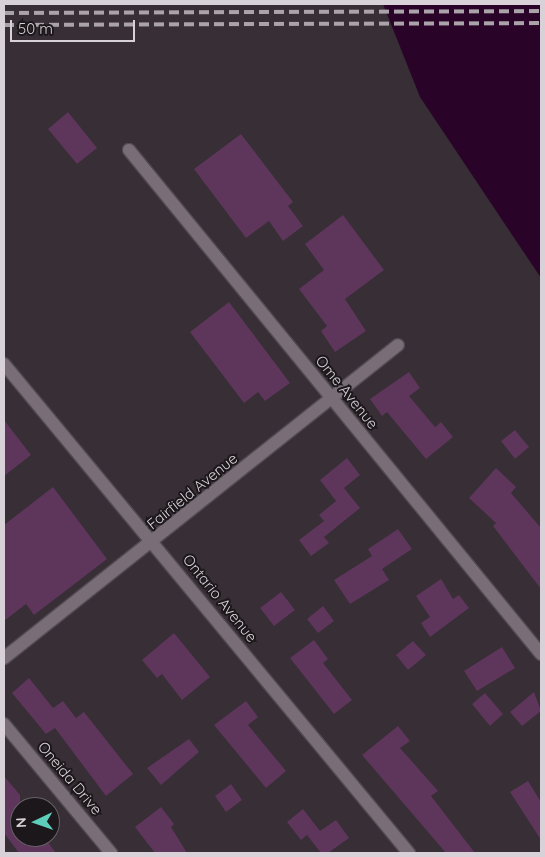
<!DOCTYPE html>
<html>
<head>
<meta charset="utf-8">
<style>
	body { margin:0 }
	#map { position:relative; width:545px; height:857px; overflow:hidden; background:#372e36; font-family:Quicksand,sans-serif }
	div>[style] { position:absolute }
	[style*='--x'] { left:calc(var(--x)*1px); top:calc(var(--y)*1px); width:calc(var(--w)*1px); rotate:calc(var(--a)*1deg) }
	.water>* { inset:0; background:#2a0428 }
	.building>* { inset:0; background:#5e355b }
	.roads { filter:drop-shadow(1px 0 #524b52) drop-shadow(-1px 0 #524b52) drop-shadow(0 1px #524b52) drop-shadow(0 -1px #524b52) }
	.minor>* { height:12px; margin:-6px; padding:0 6px; transform-origin:6px; border-radius:6px; background:#796e78 }
	.rail>* { height:4px; margin-top:-2px; transform-origin:0; background:repeating-linear-gradient(90deg,#aaa3a9 0 10px,transparent 0 15px) }
	span { translate:-50% -50%; white-space:nowrap; text-align:center; line-height:1.15; -webkit-text-stroke:4px #1c171b; paint-order:stroke }
	.street-label { font-size:15px; color:#d8d2d8 }
	.frame { position:absolute; inset:0; border:5px solid #d8d2d8; pointer-events:none }
	.north { position:absolute; left:10px; top:797px; width:50px; height:50px; box-sizing:border-box; background:#1c171b; border:1px solid #676267; border-radius:50%; rotate:267deg; font-size:14px; font-weight:700; line-height:20px; text-align:center; color:#d8d2d8 }
	.north::after { content:''; display:block; margin:auto; width:18px; height:22px; background:#5cceba; clip-path:polygon(50% 0,100% 100%,50% 72%,0 100%) }
	.scale { position:absolute; left:10px; top:20px; width:125px; height:22px; box-sizing:border-box; border:2px solid #d8d2d8; border-top:0; padding-left:6px; font-size:15px; line-height:18px; white-space:nowrap; color:#d8d2d8; -webkit-text-stroke:4px #1c171b; paint-order:stroke }
</style>
</head>
<body>
<div id="map">
	<div class="water">
		<div style="clip-path:polygon(383px 4px,541px 4px,541px 278px,420px 97px)"></div>
	</div>
	<div class="building">
		<div style="clip-path:polygon(68px 112px,97px 148px,77px 164px,48px 129px)"></div>
		<div style="clip-path:polygon(241px 134px,293px 202px,288px 206px,303px 226px,283px 241px,269px 221px,246px 238px,194px 169px)"></div>
		<div style="clip-path:polygon(343px 215px,384px 270px,345px 299px,366px 331px,335px 352px,321px 331px,327px 326px,299px 289px,324px 270px,305px 244px)"></div>
		<div style="clip-path:polygon(229px 302px,290px 383px,265px 401px,258px 392px,244px 403px,190px 332px)"></div>
		<div style="clip-path:polygon(409px 372px,420px 388px,409px 396px,435px 427px,441px 422px,453px 437px,426px 459px,387px 412px,382px 416px,370px 399px)"></div>
		<div style="clip-path:polygon(4px 420px,31px 455px,4px 476px)"></div>
		<div style="clip-path:polygon(515px 430px,529px 447px,515px 459px,501px 441px)"></div>
		<div style="clip-path:polygon(347px 458px,360px 475px,344px 488px,360px 508px,324px 537px,329px 543px,311px 556px,299px 540px,324px 521px,319px 515px,336px 501px,320px 480px)"></div>
		<div style="clip-path:polygon(496px 468px,516px 487px,511px 493px,541px 528px,541px 589px,493px 526px,496px 523px,469px 498px)"></div>
		<div style="clip-path:polygon(53px 487px,107px 559px,34px 615px,26px 604px,4px 621px,4px 525px)"></div>
		<div style="clip-path:polygon(398px 529px,412px 549px,382px 569px,389px 580px,350px 604px,334px 580px,372px 556px,368px 549px)"></div>
		<div style="clip-path:polygon(441px 579px,453px 599px,459px 595px,469px 608px,430px 637px,421px 623px,430px 617px,416px 596px)"></div>
		<div style="clip-path:polygon(281px 592px,295px 610px,274px 626px,260px 608px)"></div>
		<div style="clip-path:polygon(323px 606px,334px 621px,318px 633px,307px 619px)"></div>
		<div style="clip-path:polygon(174px 633px,210px 677px,182px 700px,162px 674px,157px 678px,142px 660px)"></div>
		<div style="clip-path:polygon(314px 640px,328px 659px,323px 663px,352px 700px,334px 714px,290px 658px)"></div>
		<div style="clip-path:polygon(413px 641px,426px 655px,408px 670px,396px 655px)"></div>
		<div style="clip-path:polygon(502px 647px,515px 668px,477px 691px,464px 671px)"></div>
		<div style="clip-path:polygon(29px 678px,53px 708px,63px 701px,76px 718px,84px 712px,133px 774px,106px 796px,55px 728px,46px 734px,12px 693px)"></div>
		<div style="clip-path:polygon(534px 692px,541px 711px,522px 726px,510px 712px)"></div>
		<div style="clip-path:polygon(485px 693px,503px 714px,490px 726px,472px 704px)"></div>
		<div style="clip-path:polygon(246px 701px,258px 717px,248px 725px,286px 771px,266px 788px,214px 725px)"></div>
		<div style="clip-path:polygon(398px 726px,410px 741px,400px 748px,438px 791px,431px 796px,475px 853px,446px 853px,362px 755px)"></div>
		<div style="clip-path:polygon(189px 739px,199px 752px,161px 785px,147px 768px)"></div>
		<div style="clip-path:polygon(4px 776px,20px 795px,20px 837px,44px 837px,56px 853px,19px 853px,4px 833px)"></div>
		<div style="clip-path:polygon(528px 781px,541px 802px,541px 840px,510px 792px)"></div>
		<div style="clip-path:polygon(231px 784px,242px 800px,226px 812px,215px 796px)"></div>
		<div style="clip-path:polygon(161px 807px,174px 824px,171px 827px,187px 853px,155px 853px,135px 827px)"></div>
		<div style="clip-path:polygon(303px 809px,320px 831px,336px 820px,349px 838px,328px 853px,321px 853px,307px 835px,301px 840px,287px 822px)"></div>
	</div>
	<div class="roads">
		<div class="minor">
			<div style="--x:129;--y:150;--w:651;--a:50.74"></div>
			<div style="--x:4;--y:364;--w:635;--a:50.37"></div>
			<div style="--x:4;--y:658;--w:503;--a:-38.46"></div>
			<div style="--x:4;--y:724;--w:168;--a:50.3"></div>
		</div>
	</div>
	<div class="rail">
		<div style="--x:4;--y:13;--w:537;--a:-0.21"></div>
		<div style="--x:4;--y:25;--w:537;--a:-0.21"></div>
	</div>
	<div class="street-label">
		<span style="left:347px;top:392px;rotate:51deg">Ome Avenue</span>
		<span style="left:192px;top:491px;rotate:-39deg">Fairfield Avenue</span>
		<span style="left:220px;top:598px;rotate:51deg">Ontario Avenue</span>
		<span style="left:70px;top:778px;rotate:50deg">Oneida Drive</span>
	</div>
	<div class="frame"></div>
	<div class="north">N</div>
	<div class="scale">50 m</div>
</div>
</body>
</html>
